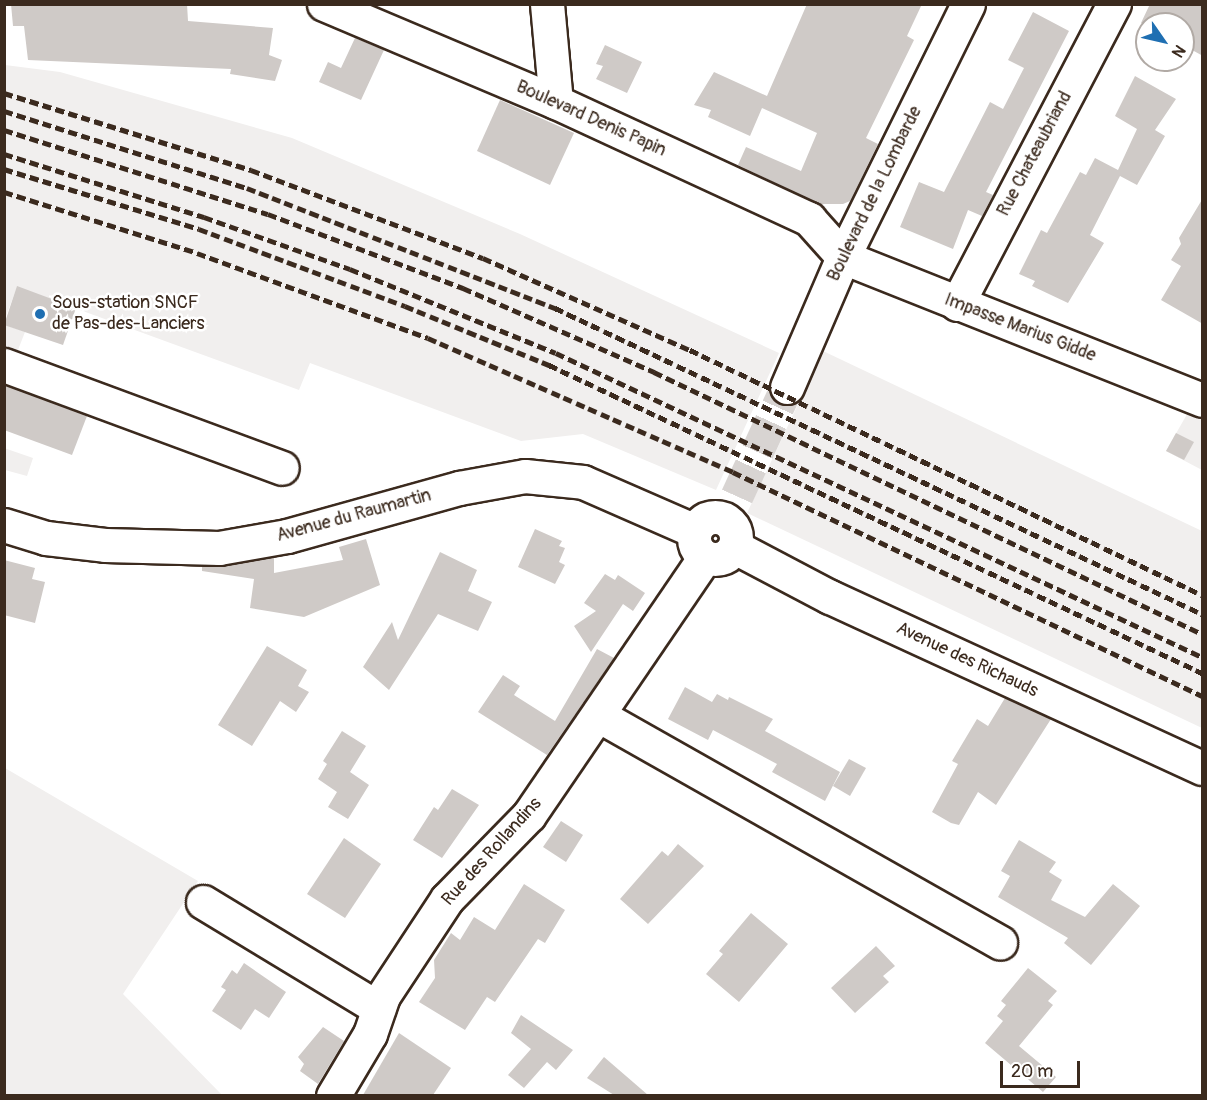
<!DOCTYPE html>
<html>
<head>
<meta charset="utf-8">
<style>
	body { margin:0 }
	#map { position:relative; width:1207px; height:1100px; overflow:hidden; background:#fff; font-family:Pangolin,sans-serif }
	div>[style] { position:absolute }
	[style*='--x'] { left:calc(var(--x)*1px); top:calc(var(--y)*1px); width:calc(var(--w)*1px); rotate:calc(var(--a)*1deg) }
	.built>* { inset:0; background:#f1efee }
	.building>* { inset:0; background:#cfcac7 }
	.minor-tunnel>* { height:33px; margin-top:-16.5px; transform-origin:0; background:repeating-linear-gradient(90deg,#d8d4d2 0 33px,transparent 0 49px) }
	.roads { filter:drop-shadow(2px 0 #3b2a1e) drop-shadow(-2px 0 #3b2a1e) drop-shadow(0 2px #3b2a1e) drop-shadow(0 -2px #3b2a1e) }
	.minor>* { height:33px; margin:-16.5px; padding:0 16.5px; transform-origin:16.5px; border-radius:16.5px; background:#fff }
	.minor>.ring { margin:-16.5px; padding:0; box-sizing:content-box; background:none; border:33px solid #fff; border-radius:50% }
	.rail>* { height:4.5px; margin-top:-2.25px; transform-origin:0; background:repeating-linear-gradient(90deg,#3b2a1e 0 9px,transparent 0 13.5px) }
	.dots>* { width:16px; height:16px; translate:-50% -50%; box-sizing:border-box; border:3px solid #fff; border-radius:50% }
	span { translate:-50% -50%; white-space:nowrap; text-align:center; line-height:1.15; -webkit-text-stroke:5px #fff; paint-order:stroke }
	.street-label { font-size:18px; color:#3b2a1e }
	.poi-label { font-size:18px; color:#3b2a1e }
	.left { translate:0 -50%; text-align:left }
	.frame { position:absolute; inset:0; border:6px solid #3b2a1e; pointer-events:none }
	.north { position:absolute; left:1135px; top:12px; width:60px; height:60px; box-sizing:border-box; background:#fff; border:2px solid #b1aaa5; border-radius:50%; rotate:124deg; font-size:16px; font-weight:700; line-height:24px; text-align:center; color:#3b2a1e }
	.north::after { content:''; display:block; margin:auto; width:21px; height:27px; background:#1f6fb2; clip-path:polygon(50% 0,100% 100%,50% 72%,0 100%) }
	.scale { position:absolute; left:1000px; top:1061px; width:80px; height:27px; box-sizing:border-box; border:3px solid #3b2a1e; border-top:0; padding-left:8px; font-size:18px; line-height:21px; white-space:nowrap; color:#3b2a1e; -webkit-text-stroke:4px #fff; paint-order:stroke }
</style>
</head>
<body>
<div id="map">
	<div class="built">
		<div style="clip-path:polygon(5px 65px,60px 72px,292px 138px,520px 234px,779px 353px,716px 490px,583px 434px,521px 441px,310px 363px,299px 390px,17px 287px,5px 319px)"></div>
		<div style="clip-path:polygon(5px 325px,25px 332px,7px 378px,5px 377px)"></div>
		<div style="clip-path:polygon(823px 351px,1202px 531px,1202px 728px,747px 513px)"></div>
		<div style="clip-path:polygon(1202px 388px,1202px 470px,1166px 451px)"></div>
		<div style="clip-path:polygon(4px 448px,33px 458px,27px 476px,5px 470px)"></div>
		<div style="clip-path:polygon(5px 768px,198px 881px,123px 994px,222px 1095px,5px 1096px)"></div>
	</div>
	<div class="building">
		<div style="clip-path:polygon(11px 4px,187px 4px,188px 21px,273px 28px,269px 55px,282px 60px,275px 81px,230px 74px,231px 69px,28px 60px,24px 26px,13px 26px)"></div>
		<div style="clip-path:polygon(807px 4px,922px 4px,907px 36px,914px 40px,866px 138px,878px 144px,850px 201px,843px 204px,819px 204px,738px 165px,746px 147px,801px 171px,817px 133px,762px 108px,750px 136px,708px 117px,711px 110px,694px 105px,714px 72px,767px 96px)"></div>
		<div style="clip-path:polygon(1150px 4px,1203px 4px,1203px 56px,1183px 45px,1183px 24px,1147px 26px,1141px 23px)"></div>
		<div style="clip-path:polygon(1033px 12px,1069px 31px,986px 192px,993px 195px,982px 216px,968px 210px,953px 249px,900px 227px,919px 182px,944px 192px,990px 102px,1003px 109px,1024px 68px,1008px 60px)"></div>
		<div style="clip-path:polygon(355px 38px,384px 50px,361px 100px,319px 82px,328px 62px,341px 68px)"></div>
		<div style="clip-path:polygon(605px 45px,642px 62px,627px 93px,596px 79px,603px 66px,596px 64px)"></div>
		<div style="clip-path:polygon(1135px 76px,1176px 99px,1155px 130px,1165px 136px,1137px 185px,1120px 176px,1090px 235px,1104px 243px,1068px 303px,1032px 286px,1035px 281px,1019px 274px,1041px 230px,1047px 233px,1080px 172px,1086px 175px,1095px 158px,1118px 170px,1137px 129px,1115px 116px)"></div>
		<div style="clip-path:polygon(500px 100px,574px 133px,550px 185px,477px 151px)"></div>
		<div style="clip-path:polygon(1203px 198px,1203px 324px,1161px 300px,1181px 266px,1171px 260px,1181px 244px,1179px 238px)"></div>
		<div style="clip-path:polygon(17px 286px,76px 308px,63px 345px,4px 325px)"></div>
		<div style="clip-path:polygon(4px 385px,87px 416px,72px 455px,4px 430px)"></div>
		<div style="clip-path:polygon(1176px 433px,1194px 442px,1184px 460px,1166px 451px)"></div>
		<div style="clip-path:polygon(535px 529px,562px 541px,559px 546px,565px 548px,559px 562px,565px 565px,555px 584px,518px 567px)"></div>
		<div style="clip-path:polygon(366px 539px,380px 585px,304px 617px,250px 608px,254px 579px,202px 571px,202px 566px,274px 557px,274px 573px,343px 560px,339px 547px)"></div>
		<div style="clip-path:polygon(440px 552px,477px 570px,468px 591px,492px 602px,478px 631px,438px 614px,389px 690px,363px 667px,392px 622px,398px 640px)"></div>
		<div style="clip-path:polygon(4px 560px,35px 568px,32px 579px,45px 582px,35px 623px,4px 615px)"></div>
		<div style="clip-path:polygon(605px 574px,615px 580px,618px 575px,645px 593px,633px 611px,623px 604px,591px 652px,574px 626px,596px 611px,584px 603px)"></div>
		<div style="clip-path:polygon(267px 646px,307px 670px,298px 686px,309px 692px,296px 712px,280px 701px,252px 746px,218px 725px)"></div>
		<div style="clip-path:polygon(597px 649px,614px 658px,547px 755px,478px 712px,503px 675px,520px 686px,514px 695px,555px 721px)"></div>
		<div style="clip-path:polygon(685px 687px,712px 702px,717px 694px,728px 700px,729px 697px,773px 719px,765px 731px,840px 772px,825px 801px,772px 772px,777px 764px,713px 730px,708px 740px,668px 719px)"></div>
		<div style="clip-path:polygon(1005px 698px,1051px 719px,996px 805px,978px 792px,959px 825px,951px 823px,932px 812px,958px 764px,952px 761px,977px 719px,988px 726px)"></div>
		<div style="clip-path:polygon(342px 731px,366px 746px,350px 772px,369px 785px,348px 819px,328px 807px,337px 792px,318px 779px,327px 764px,323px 761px)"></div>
		<div style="clip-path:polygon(849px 759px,866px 768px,850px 796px,833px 786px)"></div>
		<div style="clip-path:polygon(452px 789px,479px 805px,442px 858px,413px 840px,434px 807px,438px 810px)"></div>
		<div style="clip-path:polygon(561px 821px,583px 835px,566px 862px,543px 847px)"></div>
		<div style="clip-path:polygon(344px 838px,381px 864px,345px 918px,307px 894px)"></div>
		<div style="clip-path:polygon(1019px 840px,1056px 862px,1049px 872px,1062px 880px,1051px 900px,1085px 917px,1113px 884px,1140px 906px,1091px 965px,1064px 943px,1068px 938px,998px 897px,1010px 876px,1001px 871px)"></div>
		<div style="clip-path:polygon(678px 844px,704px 866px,648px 924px,620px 899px,662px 851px,668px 856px)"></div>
		<div style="clip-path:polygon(524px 884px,565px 910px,545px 943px,538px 939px,495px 1002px,487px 997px,465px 1030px,419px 1002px,435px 978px,434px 960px,451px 933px,460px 940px,474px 917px,495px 930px)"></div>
		<div style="clip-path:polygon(751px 913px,788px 944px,739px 1002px,706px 974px,723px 954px,719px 951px)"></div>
		<div style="clip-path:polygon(876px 946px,895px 966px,883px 976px,889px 982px,855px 1013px,831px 988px)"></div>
		<div style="clip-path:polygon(244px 963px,286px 992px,269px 1018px,255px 1009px,241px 1030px,212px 1011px,226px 990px,221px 987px,232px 970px,237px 974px)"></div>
		<div style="clip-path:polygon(1028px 968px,1057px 991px,1048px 1001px,1053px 1005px,1019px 1046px,1056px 1077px,1043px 1092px,985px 1043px,1003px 1021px,997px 1016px,1006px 1005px,1001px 1001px)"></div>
		<div style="clip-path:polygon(521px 1015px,573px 1050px,556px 1070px,547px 1062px,524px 1088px,508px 1075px,531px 1049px,511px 1033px)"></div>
		<div style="clip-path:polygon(323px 1027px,344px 1041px,318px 1084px,300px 1071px,304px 1064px,298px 1057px)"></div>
		<div style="clip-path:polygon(399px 1033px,451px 1068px,433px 1095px,363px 1095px)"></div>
		<div style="clip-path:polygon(604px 1057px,648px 1095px,614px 1095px,587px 1078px)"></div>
	</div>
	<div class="minor-tunnel">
		<div style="--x:737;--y:496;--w:120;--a:-65.4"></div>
	</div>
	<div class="roads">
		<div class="minor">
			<div style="--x:324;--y:4;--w:252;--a:22.9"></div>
			<div style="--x:556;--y:102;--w:279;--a:24.8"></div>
			<div style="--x:809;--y:219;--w:51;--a:48.2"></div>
			<div style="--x:843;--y:257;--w:386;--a:21.7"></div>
			<div style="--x:547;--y:4;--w:98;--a:84.8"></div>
			<div style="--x:957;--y:304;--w:339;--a:-62.4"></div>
			<div style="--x:4;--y:365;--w:296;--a:20.3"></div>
			<div style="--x:787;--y:387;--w:142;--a:-66.7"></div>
			<div style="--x:843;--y:257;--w:282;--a:-63.7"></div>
			<div class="ring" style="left:694px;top:517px;width:9px;height:9px"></div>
			<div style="--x:4;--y:525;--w:44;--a:17.2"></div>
			<div style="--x:46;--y:538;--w:59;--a:6.8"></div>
			<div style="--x:105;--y:545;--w:114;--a:1.5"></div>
			<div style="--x:219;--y:548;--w:69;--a:-10"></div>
			<div style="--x:287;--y:536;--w:179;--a:-15.6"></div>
			<div style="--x:459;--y:488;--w:67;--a:-10.3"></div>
			<div style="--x:525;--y:476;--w:58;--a:5.9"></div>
			<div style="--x:583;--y:482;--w:122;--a:23.6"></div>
			<div style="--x:735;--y:547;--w:107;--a:27.8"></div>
			<div style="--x:830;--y:597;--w:409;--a:24.7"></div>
			<div style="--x:598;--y:715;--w:462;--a:29.5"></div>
			<div style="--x:203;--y:902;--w:205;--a:31.2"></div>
			<div style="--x:333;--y:1096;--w:72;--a:-59.2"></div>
			<div style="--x:370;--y:1034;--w:40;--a:-71.1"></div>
			<div style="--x:383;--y:996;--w:116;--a:-56.6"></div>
			<div style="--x:447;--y:899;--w:117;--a:-45.7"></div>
			<div style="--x:529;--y:815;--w:312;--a:-55.7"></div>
		</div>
	</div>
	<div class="rail">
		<div style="--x:4;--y:93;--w:259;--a:17.3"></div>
		<div style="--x:251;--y:170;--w:248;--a:20.8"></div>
		<div style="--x:483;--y:258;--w:227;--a:24"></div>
		<div style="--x:690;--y:350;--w:568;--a:25.57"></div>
		<div style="--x:4;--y:111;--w:255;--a:17.6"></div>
		<div style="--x:247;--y:188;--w:331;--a:21.3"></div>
		<div style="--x:555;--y:308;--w:716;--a:25.31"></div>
		<div style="--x:4;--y:130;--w:277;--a:17.7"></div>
		<div style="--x:268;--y:214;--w:209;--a:20.8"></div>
		<div style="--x:463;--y:288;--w:209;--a:23.7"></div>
		<div style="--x:654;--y:372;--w:607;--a:25.55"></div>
		<div style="--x:4;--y:154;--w:210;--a:17.5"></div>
		<div style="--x:204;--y:217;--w:155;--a:19.6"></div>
		<div style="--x:350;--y:269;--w:222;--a:22.2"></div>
		<div style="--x:556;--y:353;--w:714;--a:25.2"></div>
		<div style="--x:4;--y:169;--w:204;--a:17.1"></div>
		<div style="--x:199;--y:229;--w:220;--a:20.5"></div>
		<div style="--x:405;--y:306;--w:156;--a:22.3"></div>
		<div style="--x:549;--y:365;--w:722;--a:25.25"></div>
		<div style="--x:4;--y:192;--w:202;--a:17.5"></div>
		<div style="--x:197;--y:253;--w:246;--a:20.2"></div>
		<div style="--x:428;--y:338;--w:333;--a:23.7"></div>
		<div style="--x:733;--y:472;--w:520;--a:25.53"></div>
	</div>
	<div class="dots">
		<div style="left:40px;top:314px;background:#1f6fb2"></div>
	</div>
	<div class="street-label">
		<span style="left:591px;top:119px;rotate:24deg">Boulevard Denis Papin</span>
		<span style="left:1035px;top:154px;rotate:-62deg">Rue Chateaubriand</span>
		<span style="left:875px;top:194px;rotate:-64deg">Boulevard de la Lombarde</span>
		<span style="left:1020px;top:328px;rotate:21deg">Impasse Marius Gidde</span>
		<span style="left:354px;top:516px;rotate:-15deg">Avenue du Raumartin</span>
		<span style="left:967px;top:660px;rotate:25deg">Avenue des Richauds</span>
		<span style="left:492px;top:852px;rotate:-48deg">Rue des Rollandins</span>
	</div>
	<div class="poi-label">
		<span class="left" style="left:52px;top:314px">Sous-station SNCF<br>de Pas-des-Lanciers</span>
	</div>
	<div class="frame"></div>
	<div class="north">N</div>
	<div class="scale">20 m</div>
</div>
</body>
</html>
